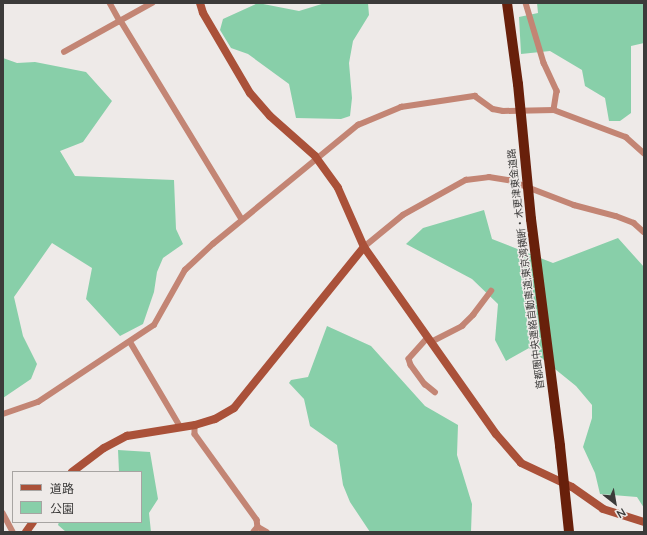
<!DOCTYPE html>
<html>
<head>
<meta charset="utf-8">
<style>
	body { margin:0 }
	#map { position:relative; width:647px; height:535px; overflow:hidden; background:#eeeae8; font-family:Mulish,"Noto Sans JP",sans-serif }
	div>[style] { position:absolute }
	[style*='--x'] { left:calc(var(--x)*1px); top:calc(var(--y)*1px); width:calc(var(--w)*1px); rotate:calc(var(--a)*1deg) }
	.green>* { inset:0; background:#88cfa9 }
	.street>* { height:5.5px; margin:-2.75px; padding:0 2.75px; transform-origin:2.75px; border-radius:2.75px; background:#c38574 }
	.secondary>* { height:8px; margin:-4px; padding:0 4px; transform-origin:4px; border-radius:4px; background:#aa5139 }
	.highway>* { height:10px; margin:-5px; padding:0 5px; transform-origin:5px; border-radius:5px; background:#68200b }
	.highway-bridge>* { height:10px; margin:-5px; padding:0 5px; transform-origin:5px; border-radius:5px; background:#68200b }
	span { translate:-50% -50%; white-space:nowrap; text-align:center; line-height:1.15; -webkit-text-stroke:3px #eeeae8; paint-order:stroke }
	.street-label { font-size:10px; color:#3c3b3a }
	.frame { position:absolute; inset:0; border:4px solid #3c3b3a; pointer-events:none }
	.legend { position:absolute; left:12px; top:471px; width:130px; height:52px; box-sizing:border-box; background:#eeeae8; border:1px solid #a7a4a2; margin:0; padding:5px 7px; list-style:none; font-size:12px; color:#3c3b3a }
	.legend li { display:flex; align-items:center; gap:8px; height:20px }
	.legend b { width:20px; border:1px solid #a7a4a2 }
	.north { position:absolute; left:595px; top:483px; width:40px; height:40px; -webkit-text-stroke:3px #eeeae8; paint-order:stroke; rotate:149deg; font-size:11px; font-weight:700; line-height:16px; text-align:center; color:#3c3b3a }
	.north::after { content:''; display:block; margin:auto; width:14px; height:18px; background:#3c3b3a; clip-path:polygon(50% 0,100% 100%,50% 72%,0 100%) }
</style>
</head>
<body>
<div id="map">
	<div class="green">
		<div style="clip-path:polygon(258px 3px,299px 11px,325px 3px,368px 3px,369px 15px,353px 41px,349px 63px,352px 98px,350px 116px,341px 119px,296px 118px,289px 84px,248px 54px,231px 48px,220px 30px,223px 19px)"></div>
		<div style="clip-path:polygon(537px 3px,644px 3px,644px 43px,631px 46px,631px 113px,620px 121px,609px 121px,605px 98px,585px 86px,582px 70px,550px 51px,521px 54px,519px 17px,538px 13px)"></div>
		<div style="clip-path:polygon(3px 58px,17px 63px,35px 62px,86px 72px,112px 101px,83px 142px,60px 151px,75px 176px,174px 180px,176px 229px,183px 244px,163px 258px,157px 272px,154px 292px,143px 324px,120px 336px,86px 299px,92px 268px,52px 243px,14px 297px,23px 336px,37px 364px,31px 379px,3px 398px)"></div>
		<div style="clip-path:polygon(484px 210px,492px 239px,553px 263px,618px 238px,644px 267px,644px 508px,637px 497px,600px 494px,595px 473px,583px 447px,592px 418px,592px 405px,576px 386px,529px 348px,506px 361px,495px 340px,498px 304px,472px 279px,406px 244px,423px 228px)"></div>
		<div style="clip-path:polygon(327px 326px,371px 346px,425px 406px,458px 425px,457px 455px,472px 504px,471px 532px,370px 532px,350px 502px,343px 485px,337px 445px,310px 426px,304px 399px,289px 383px,291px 380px,308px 377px)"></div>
		<div style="clip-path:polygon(118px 450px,150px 452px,158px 499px,149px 513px,151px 532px,66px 532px,58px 525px,59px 522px,141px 522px,141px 472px,119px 472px)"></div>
	</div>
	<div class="street">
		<div style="--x:110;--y:3;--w:21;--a:61"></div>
		<div style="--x:526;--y:3;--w:63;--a:73.3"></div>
		<div style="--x:544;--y:63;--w:31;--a:65"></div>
		<div style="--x:557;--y:91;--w:19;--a:99"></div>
		<div style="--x:121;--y:21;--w:232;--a:58.6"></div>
		<div style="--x:64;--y:52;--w:101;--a:-29.1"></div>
		<div style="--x:364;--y:247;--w:50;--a:-39.4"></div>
		<div style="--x:403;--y:215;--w:72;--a:-29.1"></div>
		<div style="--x:466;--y:180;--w:23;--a:-7"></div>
		<div style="--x:489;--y:177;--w:20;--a:9"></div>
		<div style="--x:509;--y:180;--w:70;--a:21"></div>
		<div style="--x:574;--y:205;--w:43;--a:14.7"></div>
		<div style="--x:616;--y:216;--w:19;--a:21"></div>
		<div style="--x:634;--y:223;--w:13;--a:42"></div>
		<div style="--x:428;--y:338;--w:28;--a:132"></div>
		<div style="--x:409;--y:359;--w:6;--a:72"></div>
		<div style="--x:411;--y:365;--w:24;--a:54"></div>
		<div style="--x:425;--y:384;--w:13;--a:39"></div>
		<div style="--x:431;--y:342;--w:35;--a:-27"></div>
		<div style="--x:462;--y:326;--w:16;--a:-45"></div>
		<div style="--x:473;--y:315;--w:30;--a:-53"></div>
		<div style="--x:131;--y:343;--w:96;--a:59.4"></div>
		<div style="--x:3;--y:414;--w:37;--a:-19"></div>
		<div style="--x:38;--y:402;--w:139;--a:-33.6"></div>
		<div style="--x:154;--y:325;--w:63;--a:-60.6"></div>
		<div style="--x:185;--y:270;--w:38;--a:-43"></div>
		<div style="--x:213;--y:244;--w:188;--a:-39.4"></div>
		<div style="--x:358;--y:125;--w:47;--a:-22.7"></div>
		<div style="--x:401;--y:107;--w:75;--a:-8.5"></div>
		<div style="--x:475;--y:96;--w:22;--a:36"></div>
		<div style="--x:493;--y:109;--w:10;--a:11"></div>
		<div style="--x:503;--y:111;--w:51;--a:-1.1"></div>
		<div style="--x:554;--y:110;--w:77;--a:20.6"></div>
		<div style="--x:626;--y:137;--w:24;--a:42"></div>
		<div style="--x:195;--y:425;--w:9;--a:90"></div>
		<div style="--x:195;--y:434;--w:106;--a:54.2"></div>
		<div style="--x:257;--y:520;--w:7;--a:82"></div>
		<div style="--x:258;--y:527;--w:6;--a:129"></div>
		<div style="--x:3;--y:513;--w:21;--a:62"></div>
		<div style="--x:258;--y:527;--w:10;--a:29"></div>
	</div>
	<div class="secondary">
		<div style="--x:200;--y:3;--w:10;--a:73"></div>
		<div style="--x:203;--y:13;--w:93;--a:59.6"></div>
		<div style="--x:250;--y:93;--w:30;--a:49"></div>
		<div style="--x:270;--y:116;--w:60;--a:41.6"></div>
		<div style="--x:315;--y:156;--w:39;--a:54"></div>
		<div style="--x:338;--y:188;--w:64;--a:66.2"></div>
		<div style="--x:364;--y:247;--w:229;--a:54.8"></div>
		<div style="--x:496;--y:434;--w:38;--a:49"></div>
		<div style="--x:521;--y:463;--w:56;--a:25.2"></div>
		<div style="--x:572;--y:487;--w:38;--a:35"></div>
		<div style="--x:603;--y:509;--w:43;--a:17.6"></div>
		<div style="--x:72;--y:472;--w:40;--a:-37"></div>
		<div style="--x:104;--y:448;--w:26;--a:-28"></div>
		<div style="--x:127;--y:436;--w:69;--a:-9.2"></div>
		<div style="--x:195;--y:425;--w:21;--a:-17"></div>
		<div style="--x:215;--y:419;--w:22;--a:-30"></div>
		<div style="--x:234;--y:408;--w:207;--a:-51.1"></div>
		<div style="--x:26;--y:532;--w:12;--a:-55"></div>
	</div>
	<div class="highway">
		<div style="--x:507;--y:3;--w:82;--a:82.3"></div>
		<div style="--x:531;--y:219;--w:229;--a:82.7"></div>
	</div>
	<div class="highway-bridge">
		<div style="--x:518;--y:84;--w:136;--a:84.5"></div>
		<div style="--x:560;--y:446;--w:86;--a:84"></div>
	</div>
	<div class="street-label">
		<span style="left:526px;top:269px;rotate:-97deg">首都圏中央連絡自動車道;東京湾横断・木更津東金道路</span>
	</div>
	<div class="frame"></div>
	<ul class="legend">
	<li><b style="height:5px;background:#aa5139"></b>道路</li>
	<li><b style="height:11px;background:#88cfa9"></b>公園</li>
	</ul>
	<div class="north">N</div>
</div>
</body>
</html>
